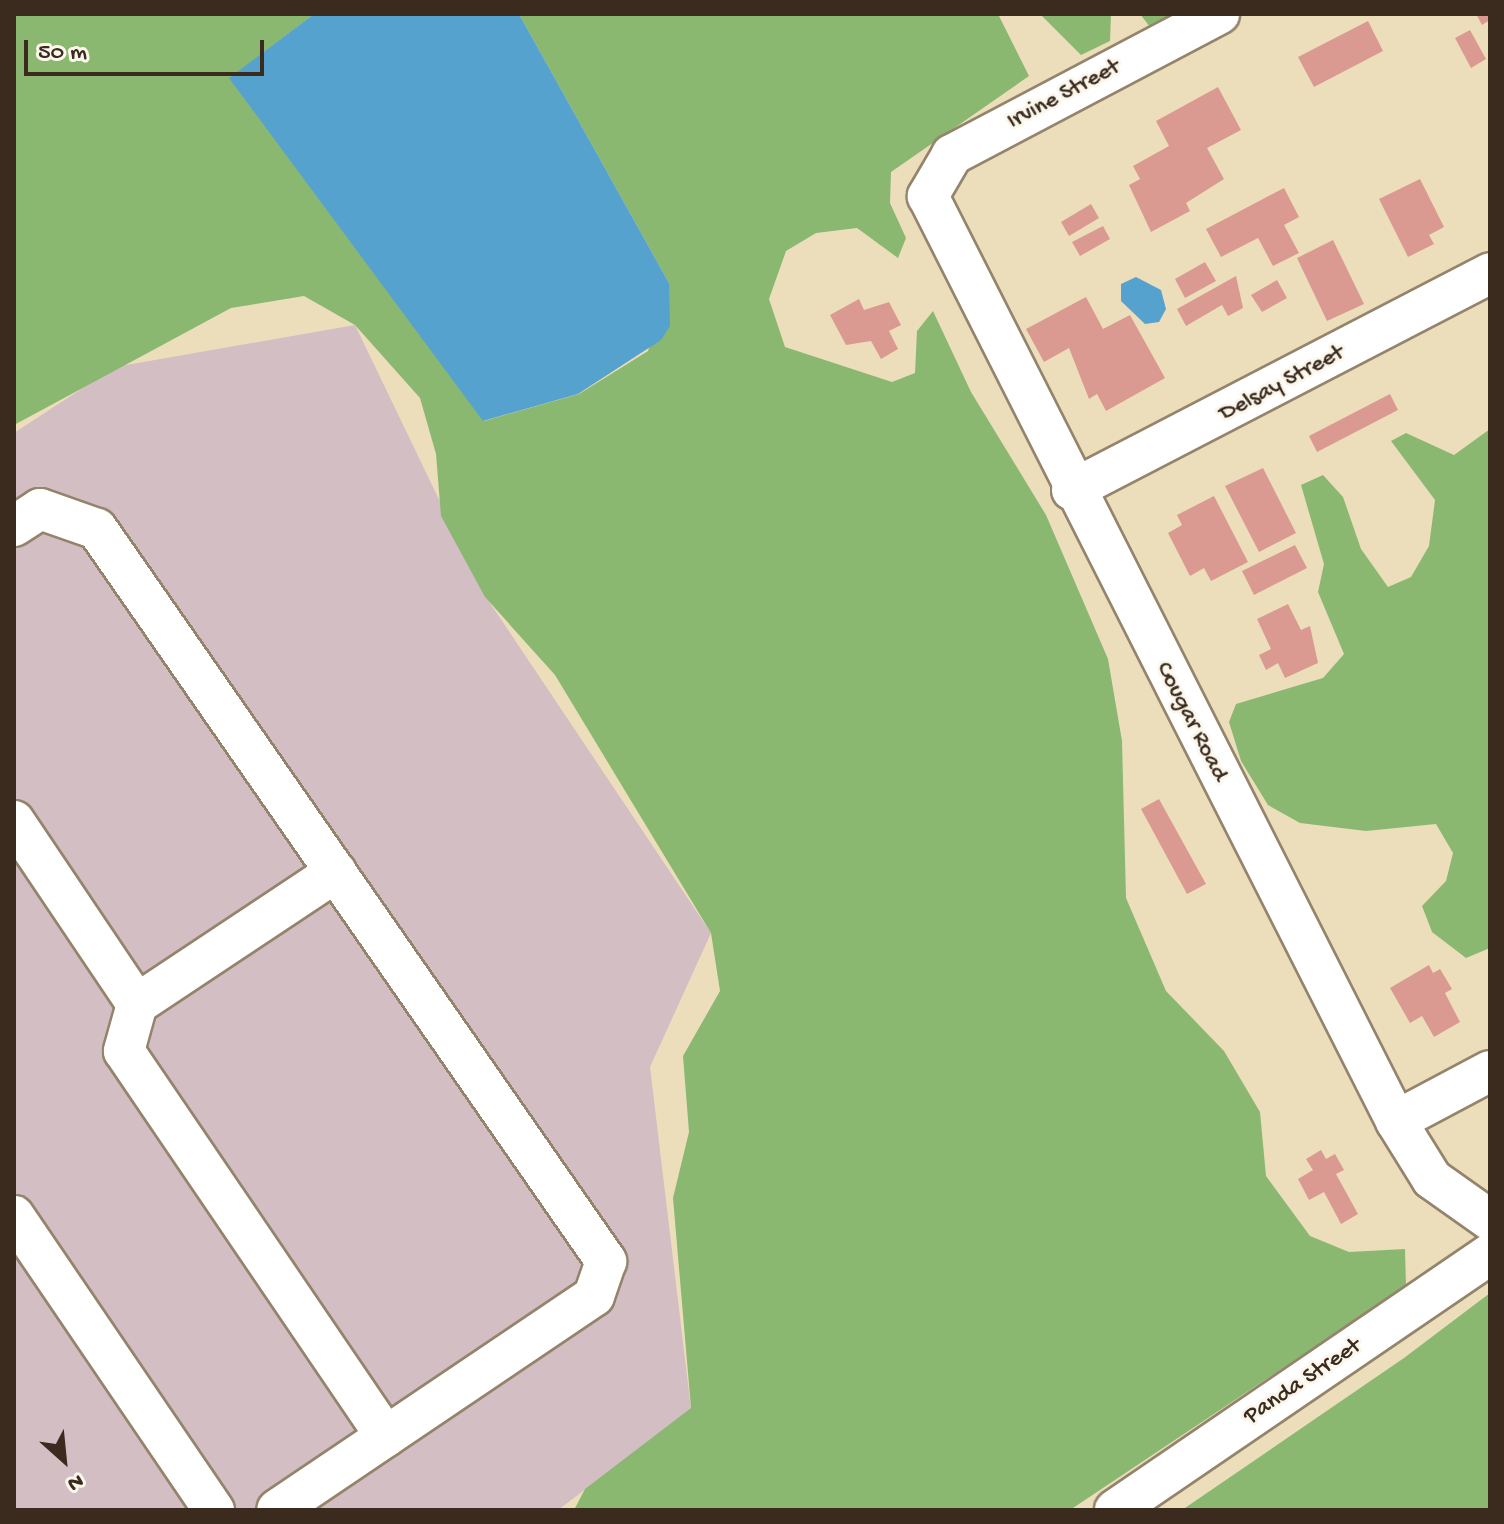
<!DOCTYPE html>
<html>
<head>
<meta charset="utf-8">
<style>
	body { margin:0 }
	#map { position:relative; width:1504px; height:1524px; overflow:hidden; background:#ecdebb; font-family:"Gochi Hand",sans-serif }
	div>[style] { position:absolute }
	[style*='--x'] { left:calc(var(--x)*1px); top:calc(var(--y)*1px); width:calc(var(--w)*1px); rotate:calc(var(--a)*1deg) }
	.industrial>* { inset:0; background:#d2bec3 }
	.forest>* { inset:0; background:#8ab871 }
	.water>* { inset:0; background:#55a2ce }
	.building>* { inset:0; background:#da9a92 }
	.roads { filter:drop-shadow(2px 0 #94846c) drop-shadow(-2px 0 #94846c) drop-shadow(0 2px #94846c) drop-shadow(0 -2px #94846c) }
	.minor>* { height:40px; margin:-20px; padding:0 20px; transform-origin:20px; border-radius:20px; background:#fff }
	span { translate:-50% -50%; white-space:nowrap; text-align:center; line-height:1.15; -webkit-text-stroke:6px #fbf7ec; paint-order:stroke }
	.street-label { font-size:24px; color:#3b2a1e }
	.frame { position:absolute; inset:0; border:16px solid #3b2a1e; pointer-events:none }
	.north { position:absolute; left:24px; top:1420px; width:80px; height:80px; -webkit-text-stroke:6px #fbf7ec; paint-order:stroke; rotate:153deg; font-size:22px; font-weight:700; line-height:32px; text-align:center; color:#3b2a1e }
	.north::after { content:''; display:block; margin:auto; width:28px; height:36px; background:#3b2a1e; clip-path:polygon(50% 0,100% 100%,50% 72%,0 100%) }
	.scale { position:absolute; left:24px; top:40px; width:240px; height:36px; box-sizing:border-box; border:4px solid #3b2a1e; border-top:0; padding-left:10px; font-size:24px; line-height:28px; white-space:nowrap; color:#3b2a1e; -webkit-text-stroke:6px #fbf7ec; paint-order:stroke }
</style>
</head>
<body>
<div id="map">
	<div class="industrial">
		<div style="clip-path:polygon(355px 325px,486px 597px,711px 933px,650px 1067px,691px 1409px,558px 1510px,14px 1510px,14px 433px,115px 367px)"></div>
	</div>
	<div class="forest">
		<div style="clip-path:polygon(14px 14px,314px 14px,230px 78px,484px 421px,579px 394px,648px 351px,669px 283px,519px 14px,998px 14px,1029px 76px,891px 172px,890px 203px,906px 238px,898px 258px,857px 228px,816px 233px,786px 251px,769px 299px,785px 347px,892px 382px,915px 373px,917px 331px,933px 311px,971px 392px,1046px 515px,1108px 659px,1122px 741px,1126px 898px,1166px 991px,1224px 1051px,1260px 1112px,1266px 1176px,1310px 1236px,1349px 1252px,1405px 1249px,1406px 1286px,1070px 1510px,574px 1510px,585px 1489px,691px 1408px,673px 1198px,689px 1132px,683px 1056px,720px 991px,711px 933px,555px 675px,485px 597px,441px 516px,436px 454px,420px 398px,355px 325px,304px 296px,231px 308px,14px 425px)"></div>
		<div style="clip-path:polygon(1040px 14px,1111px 14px,1110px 41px,1081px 55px)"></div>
		<div style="clip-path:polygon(1140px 14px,1187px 14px,1150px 27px)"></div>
		<div style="clip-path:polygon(1490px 429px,1490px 948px,1466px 958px,1432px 932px,1422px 906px,1446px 881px,1453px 853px,1436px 824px,1366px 831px,1300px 823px,1268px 805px,1241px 761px,1229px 722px,1236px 704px,1323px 678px,1344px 654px,1318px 592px,1324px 564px,1301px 485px,1323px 475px,1343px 497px,1361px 549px,1388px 587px,1411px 577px,1429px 546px,1435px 500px,1391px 441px,1406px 433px,1454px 455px)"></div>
		<div style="clip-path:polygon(1490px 1293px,1490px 1510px,1182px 1510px,1404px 1358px)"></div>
	</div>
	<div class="water">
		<div style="clip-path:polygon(314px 14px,519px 14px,669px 283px,670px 326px,661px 340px,578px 394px,483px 421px,229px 78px)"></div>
		<div style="clip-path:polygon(1136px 277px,1161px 290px,1166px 309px,1159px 322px,1145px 324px,1121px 301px,1121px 284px)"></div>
	</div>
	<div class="building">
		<div style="clip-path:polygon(1476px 14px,1490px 14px,1490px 20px,1482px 25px)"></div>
		<div style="clip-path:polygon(1368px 21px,1383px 51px,1314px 87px,1298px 57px)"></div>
		<div style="clip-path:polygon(1470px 30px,1486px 59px,1471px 68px,1455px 38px)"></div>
		<div style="clip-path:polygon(1218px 87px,1241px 130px,1207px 148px,1224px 179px,1186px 203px,1190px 211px,1151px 232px,1129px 185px,1140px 179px,1133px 166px,1169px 146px,1156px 121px)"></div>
		<div style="clip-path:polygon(1420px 179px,1444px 227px,1429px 235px,1434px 244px,1408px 257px,1379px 199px)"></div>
		<div style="clip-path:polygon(1284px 188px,1299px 217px,1284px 225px,1299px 253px,1273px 266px,1258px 238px,1221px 257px,1206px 229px)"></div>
		<div style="clip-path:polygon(1091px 204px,1099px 218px,1069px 236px,1061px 222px)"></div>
		<div style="clip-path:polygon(1103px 226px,1110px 239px,1080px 256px,1072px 242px)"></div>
		<div style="clip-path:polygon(1333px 240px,1364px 304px,1327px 321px,1297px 258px)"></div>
		<div style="clip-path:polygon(1205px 262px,1216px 281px,1185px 298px,1175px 279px)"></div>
		<div style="clip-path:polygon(1236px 276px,1243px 308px,1228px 316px,1222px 305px,1186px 326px,1177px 309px)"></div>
		<div style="clip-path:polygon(1277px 280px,1287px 298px,1262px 312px,1251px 295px)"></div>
		<div style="clip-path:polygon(1086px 297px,1103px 329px,1130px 315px,1165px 378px,1106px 411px,1097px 394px,1089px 399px,1069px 348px,1044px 362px,1026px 329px)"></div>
		<div style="clip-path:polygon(859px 299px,864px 310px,889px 302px,901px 325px,889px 331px,898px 349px,881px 359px,871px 341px,846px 345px,830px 315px)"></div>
		<div style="clip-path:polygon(1390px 394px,1398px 410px,1317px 452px,1309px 436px)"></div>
		<div style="clip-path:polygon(1263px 468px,1296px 533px,1259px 552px,1225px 486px)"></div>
		<div style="clip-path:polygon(1214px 496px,1248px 562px,1211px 581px,1204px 568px,1190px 576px,1168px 533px,1182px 525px,1177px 515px)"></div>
		<div style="clip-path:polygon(1295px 545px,1307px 568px,1254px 595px,1242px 571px)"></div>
		<div style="clip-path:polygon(1288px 604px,1301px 630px,1310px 626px,1318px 663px,1285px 678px,1278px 663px,1266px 670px,1259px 655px,1271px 649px,1257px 619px)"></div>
		<div style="clip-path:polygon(1159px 799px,1206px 884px,1187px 894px,1141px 809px)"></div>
		<div style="clip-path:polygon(1429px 965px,1433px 973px,1440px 969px,1452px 989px,1445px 993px,1460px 1022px,1434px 1037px,1422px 1016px,1410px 1023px,1390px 988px)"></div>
		<div style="clip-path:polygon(1321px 1150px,1326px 1159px,1335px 1154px,1344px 1170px,1336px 1174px,1358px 1214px,1341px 1224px,1324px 1192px,1309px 1200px,1298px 1179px,1313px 1170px,1306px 1159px)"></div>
	</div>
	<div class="roads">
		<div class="minor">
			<div style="--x:1219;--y:14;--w:302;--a:152.2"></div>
			<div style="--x:952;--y:155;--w:48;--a:120.3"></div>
			<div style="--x:928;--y:196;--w:1037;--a:63.16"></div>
			<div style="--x:1396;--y:1121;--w:68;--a:58.2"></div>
			<div style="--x:1432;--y:1179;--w:71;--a:35.3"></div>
			<div style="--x:1072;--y:490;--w:471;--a:-27.4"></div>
			<div style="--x:14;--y:526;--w:31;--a:-33"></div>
			<div style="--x:40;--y:509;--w:60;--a:19.3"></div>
			<div style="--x:97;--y:529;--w:892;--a:55.19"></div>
			<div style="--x:606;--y:1261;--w:37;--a:109"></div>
			<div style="--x:594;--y:1296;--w:382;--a:146"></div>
			<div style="--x:14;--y:821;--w:220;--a:56.1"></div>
			<div style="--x:137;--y:1004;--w:239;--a:-33.6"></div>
			<div style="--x:137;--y:1004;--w:49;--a:105.5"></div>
			<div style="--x:124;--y:1051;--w:466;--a:55.8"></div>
			<div style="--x:1396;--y:1121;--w:106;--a:-28"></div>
			<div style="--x:14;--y:1216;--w:356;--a:55.8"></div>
			<div style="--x:1115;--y:1510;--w:454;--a:-34.3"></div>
		</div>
	</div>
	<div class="street-label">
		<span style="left:1064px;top:95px;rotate:-28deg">Irvine Street</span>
		<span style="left:1282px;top:384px;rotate:-28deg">Delsay Street</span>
		<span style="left:1191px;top:722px;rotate:63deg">Cougar Road</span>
		<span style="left:1303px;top:1382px;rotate:-34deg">Panda Street</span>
	</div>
	<div class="frame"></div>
	<div class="north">N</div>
	<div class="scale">50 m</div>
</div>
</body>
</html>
